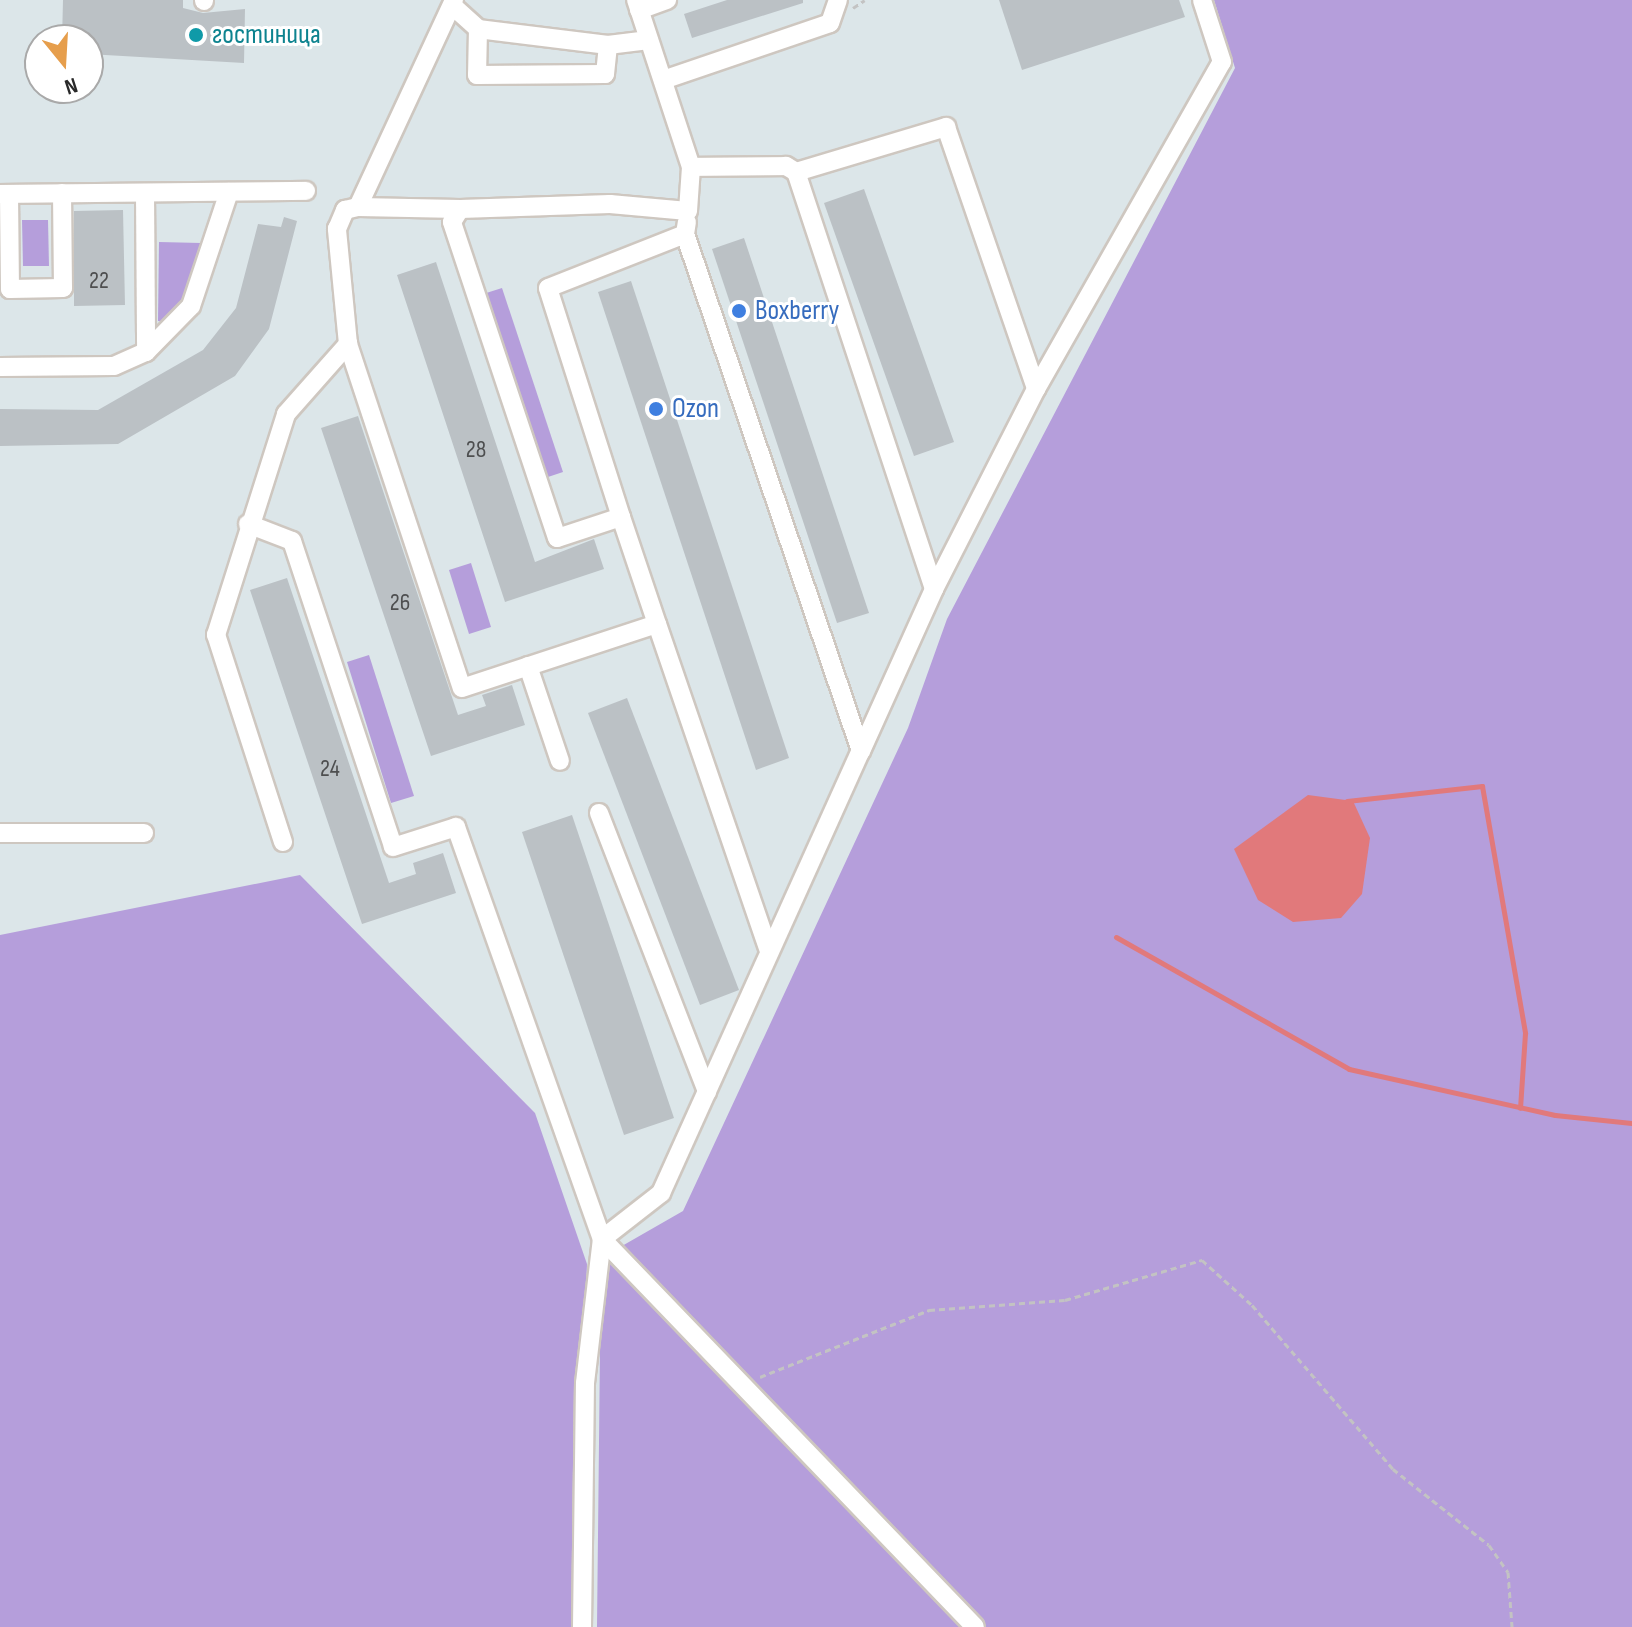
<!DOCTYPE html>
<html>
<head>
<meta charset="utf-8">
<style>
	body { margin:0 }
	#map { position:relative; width:1632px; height:1627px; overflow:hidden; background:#dce6e9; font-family:"Sofia Sans Condensed",sans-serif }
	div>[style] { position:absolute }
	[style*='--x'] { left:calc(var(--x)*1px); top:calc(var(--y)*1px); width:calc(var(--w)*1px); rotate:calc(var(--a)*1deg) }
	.green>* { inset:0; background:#b59edb }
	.water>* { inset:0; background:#e1797b }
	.stream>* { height:5px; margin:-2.5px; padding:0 2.5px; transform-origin:2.5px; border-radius:2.5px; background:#e1797b }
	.building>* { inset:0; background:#bbc1c5 }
	.path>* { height:3px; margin-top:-1.5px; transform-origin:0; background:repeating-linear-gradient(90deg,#c3c3c3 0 6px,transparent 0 10px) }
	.roads { filter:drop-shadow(2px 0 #cec7c0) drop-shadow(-2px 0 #cec7c0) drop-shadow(0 2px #cec7c0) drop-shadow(0 -2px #cec7c0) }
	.minor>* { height:18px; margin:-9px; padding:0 9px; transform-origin:9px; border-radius:9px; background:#fff }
	.dots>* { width:22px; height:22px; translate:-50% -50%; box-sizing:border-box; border:4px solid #fff; border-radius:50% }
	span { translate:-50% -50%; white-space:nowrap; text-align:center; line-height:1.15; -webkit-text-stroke:6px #fff; paint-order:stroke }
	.number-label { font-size:24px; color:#4e4f50 }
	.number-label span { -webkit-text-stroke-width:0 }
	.culture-label { font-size:28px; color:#0d838f }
	.left { translate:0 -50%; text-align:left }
	.shop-label { font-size:28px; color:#366cbe }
	.north { position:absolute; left:24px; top:24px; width:80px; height:80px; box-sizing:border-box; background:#fff; border:2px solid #a9a9a9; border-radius:50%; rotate:162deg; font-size:22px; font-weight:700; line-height:32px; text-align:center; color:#292929 }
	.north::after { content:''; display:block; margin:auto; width:28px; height:36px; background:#e69e4c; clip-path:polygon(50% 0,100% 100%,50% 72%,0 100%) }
</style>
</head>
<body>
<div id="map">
	<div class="green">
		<div style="clip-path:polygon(1214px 0,1632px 0,1632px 1627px,597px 1627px,601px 1258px,683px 1211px,908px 728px,947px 619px,1235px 68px)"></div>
		<div style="clip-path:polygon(22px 220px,48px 220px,49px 266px,23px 266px)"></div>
		<div style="clip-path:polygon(159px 242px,201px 243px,185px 300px,166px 322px,158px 321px)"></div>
		<div style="clip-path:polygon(502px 288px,563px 472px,542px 479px,480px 295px)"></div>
		<div style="clip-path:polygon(471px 563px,491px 627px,469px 634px,449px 570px)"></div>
		<div style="clip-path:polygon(369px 655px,414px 796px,391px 803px,347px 662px)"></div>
		<div style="clip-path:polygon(300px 875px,535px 1113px,587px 1264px,572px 1627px,0 1627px,0 935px)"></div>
	</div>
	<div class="water">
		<div style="clip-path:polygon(1308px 795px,1353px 801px,1370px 838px,1362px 894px,1341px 918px,1293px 922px,1258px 900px,1234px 849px)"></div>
	</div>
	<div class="stream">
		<div style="--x:1347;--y:801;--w:136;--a:-6.3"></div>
		<div style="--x:1482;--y:786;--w:251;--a:80.1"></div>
		<div style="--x:1525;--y:1033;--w:75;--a:93.8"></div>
		<div style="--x:1116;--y:937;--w:268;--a:29.5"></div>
		<div style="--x:1349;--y:1069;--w:211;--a:12.6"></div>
		<div style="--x:1555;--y:1115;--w:77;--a:5.9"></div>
	</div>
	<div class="building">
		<div style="clip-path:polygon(63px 0,183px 0,183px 8px,203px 13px,245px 9px,244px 63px,88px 54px,88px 40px,62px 40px)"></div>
		<div style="clip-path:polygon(727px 0,803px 0,803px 3px,692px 38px,684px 14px)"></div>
		<div style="clip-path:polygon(999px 0,1179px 0,1185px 17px,1022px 70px)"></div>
		<div style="clip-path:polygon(864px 189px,954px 442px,914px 456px,824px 203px)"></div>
		<div style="clip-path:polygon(123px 210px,125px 305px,74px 306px,74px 211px)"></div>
		<div style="clip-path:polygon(284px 217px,297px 221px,269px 329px,235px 376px,118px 444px,0 446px,0 409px,98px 410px,203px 350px,236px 308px,258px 224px,281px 227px)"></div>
		<div style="clip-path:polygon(744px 238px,869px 613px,837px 623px,712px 249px)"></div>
		<div style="clip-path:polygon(436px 262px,535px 562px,594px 539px,604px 569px,505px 602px,397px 275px)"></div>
		<div style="clip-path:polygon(631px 281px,789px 758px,756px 770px,598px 292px)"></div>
		<div style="clip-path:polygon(358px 416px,458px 715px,486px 706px,482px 695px,512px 685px,525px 725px,431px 756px,321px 428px)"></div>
		<div style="clip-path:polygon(287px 578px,389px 883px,416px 874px,413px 863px,443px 853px,456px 893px,362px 924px,250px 590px)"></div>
		<div style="clip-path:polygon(627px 698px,739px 990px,700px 1005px,588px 713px)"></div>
		<div style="clip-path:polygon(572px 815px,674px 1118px,624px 1135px,522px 832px)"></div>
	</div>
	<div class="path">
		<div style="--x:853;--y:8;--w:14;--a:-34"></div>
		<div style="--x:760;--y:1377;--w:182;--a:-21.6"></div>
		<div style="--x:929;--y:1310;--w:136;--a:-4.2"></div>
		<div style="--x:1065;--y:1300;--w:143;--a:-16.3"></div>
		<div style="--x:1202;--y:1260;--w:67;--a:42"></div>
		<div style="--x:1252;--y:1305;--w:216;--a:49.3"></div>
		<div style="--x:1393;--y:1469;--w:122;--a:38.4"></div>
		<div style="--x:1489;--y:1545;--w:33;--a:55"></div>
		<div style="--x:1508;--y:1572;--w:55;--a:85.8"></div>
	</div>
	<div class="roads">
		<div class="minor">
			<div style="--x:204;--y:0;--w:1;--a:90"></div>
			<div style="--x:454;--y:0;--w:228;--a:114.9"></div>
			<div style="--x:358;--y:207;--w:102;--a:1.1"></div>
			<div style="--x:455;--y:8;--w:31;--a:42"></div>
			<div style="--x:478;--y:29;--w:131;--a:7"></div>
			<div style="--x:608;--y:45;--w:41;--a:-7"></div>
			<div style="--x:639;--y:10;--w:30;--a:-20"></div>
			<div style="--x:478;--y:29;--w:46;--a:91.2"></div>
			<div style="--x:477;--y:75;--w:128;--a:-0.4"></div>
			<div style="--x:605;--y:74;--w:29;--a:-84"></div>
			<div style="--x:663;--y:80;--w:176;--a:-18.8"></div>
			<div style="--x:830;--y:23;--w:24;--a:-71"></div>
			<div style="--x:796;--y:172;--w:157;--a:-16.7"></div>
			<div style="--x:946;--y:127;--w:277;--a:71"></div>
			<div style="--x:1036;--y:389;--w:225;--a:117"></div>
			<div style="--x:145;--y:193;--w:159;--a:89.6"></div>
			<div style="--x:0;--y:194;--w:306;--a:-0.6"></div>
			<div style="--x:9;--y:194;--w:95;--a:89.4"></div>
			<div style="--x:10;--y:289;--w:53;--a:-1.1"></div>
			<div style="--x:63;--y:288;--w:95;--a:-90.6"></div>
			<div style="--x:685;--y:234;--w:546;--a:71.2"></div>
			<div style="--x:861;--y:751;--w:178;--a:-65.7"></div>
			<div style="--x:934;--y:589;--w:439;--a:-108.3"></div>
			<div style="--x:796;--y:172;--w:12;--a:-149"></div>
			<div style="--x:786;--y:166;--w:95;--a:179.4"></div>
			<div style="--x:348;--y:344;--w:362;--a:71.7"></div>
			<div style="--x:462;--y:688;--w:205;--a:-18.2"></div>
			<div style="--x:657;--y:624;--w:113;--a:-108.6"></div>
			<div style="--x:621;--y:517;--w:67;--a:161.8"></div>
			<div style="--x:557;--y:538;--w:333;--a:-108.4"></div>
			<div style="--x:452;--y:222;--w:15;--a:-58"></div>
			<div style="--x:460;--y:209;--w:150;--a:-1.9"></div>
			<div style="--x:610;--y:204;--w:78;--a:5.1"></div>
			<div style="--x:688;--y:211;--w:44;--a:-86.1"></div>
			<div style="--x:691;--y:167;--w:176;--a:-108.2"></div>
			<div style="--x:0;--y:367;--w:114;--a:-0.5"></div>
			<div style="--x:114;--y:366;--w:35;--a:-24"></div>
			<div style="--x:146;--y:352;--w:64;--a:-45.6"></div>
			<div style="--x:191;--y:306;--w:120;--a:-71.6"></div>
			<div style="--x:1036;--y:389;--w:376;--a:-60.4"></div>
			<div style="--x:1222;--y:62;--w:65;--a:-107.9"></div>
			<div style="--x:621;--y:517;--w:240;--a:-107.7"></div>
			<div style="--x:548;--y:288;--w:147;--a:-21.5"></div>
			<div style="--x:685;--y:234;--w:12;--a:-81"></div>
			<div style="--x:248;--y:524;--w:47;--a:21.1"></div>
			<div style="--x:292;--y:541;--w:322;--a:71.7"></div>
			<div style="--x:393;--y:847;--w:66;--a:-17.6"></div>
			<div style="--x:456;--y:827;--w:437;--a:70.5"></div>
			<div style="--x:602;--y:1239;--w:538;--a:46.13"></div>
			<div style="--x:657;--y:624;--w:343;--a:71.1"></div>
			<div style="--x:528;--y:666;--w:100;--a:71.4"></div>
			<div style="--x:599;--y:813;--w:299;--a:68.8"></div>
			<div style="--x:0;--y:833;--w:144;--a:0"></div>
			<div style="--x:283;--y:842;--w:218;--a:-107.9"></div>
			<div style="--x:216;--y:635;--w:232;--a:-72.4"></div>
			<div style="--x:286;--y:414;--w:94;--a:-48.5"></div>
			<div style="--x:348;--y:344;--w:116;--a:-95.5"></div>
			<div style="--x:337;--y:229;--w:21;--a:-67"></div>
			<div style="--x:345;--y:210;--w:13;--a:-13"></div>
			<div style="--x:582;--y:1627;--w:244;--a:-89.3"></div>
			<div style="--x:585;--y:1383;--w:145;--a:-83.3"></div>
			<div style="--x:602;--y:1239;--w:75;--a:-37.9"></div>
			<div style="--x:661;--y:1193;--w:485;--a:-65.7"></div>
		</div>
	</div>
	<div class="dots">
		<div style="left:196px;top:35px;background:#0f9aa8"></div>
		<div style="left:739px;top:311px;background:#3f7fe0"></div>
		<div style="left:656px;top:409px;background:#3f7fe0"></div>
	</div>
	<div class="number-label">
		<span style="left:99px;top:281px">22</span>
		<span style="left:476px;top:450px">28</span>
		<span style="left:400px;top:603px">26</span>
		<span style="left:330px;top:769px">24</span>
	</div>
	<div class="culture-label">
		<span class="left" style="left:212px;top:35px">гостиница</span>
	</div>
	<div class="shop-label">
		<span class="left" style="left:755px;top:311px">Boxberry</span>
		<span class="left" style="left:672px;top:409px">Ozon</span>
	</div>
	<div class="north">N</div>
</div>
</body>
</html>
